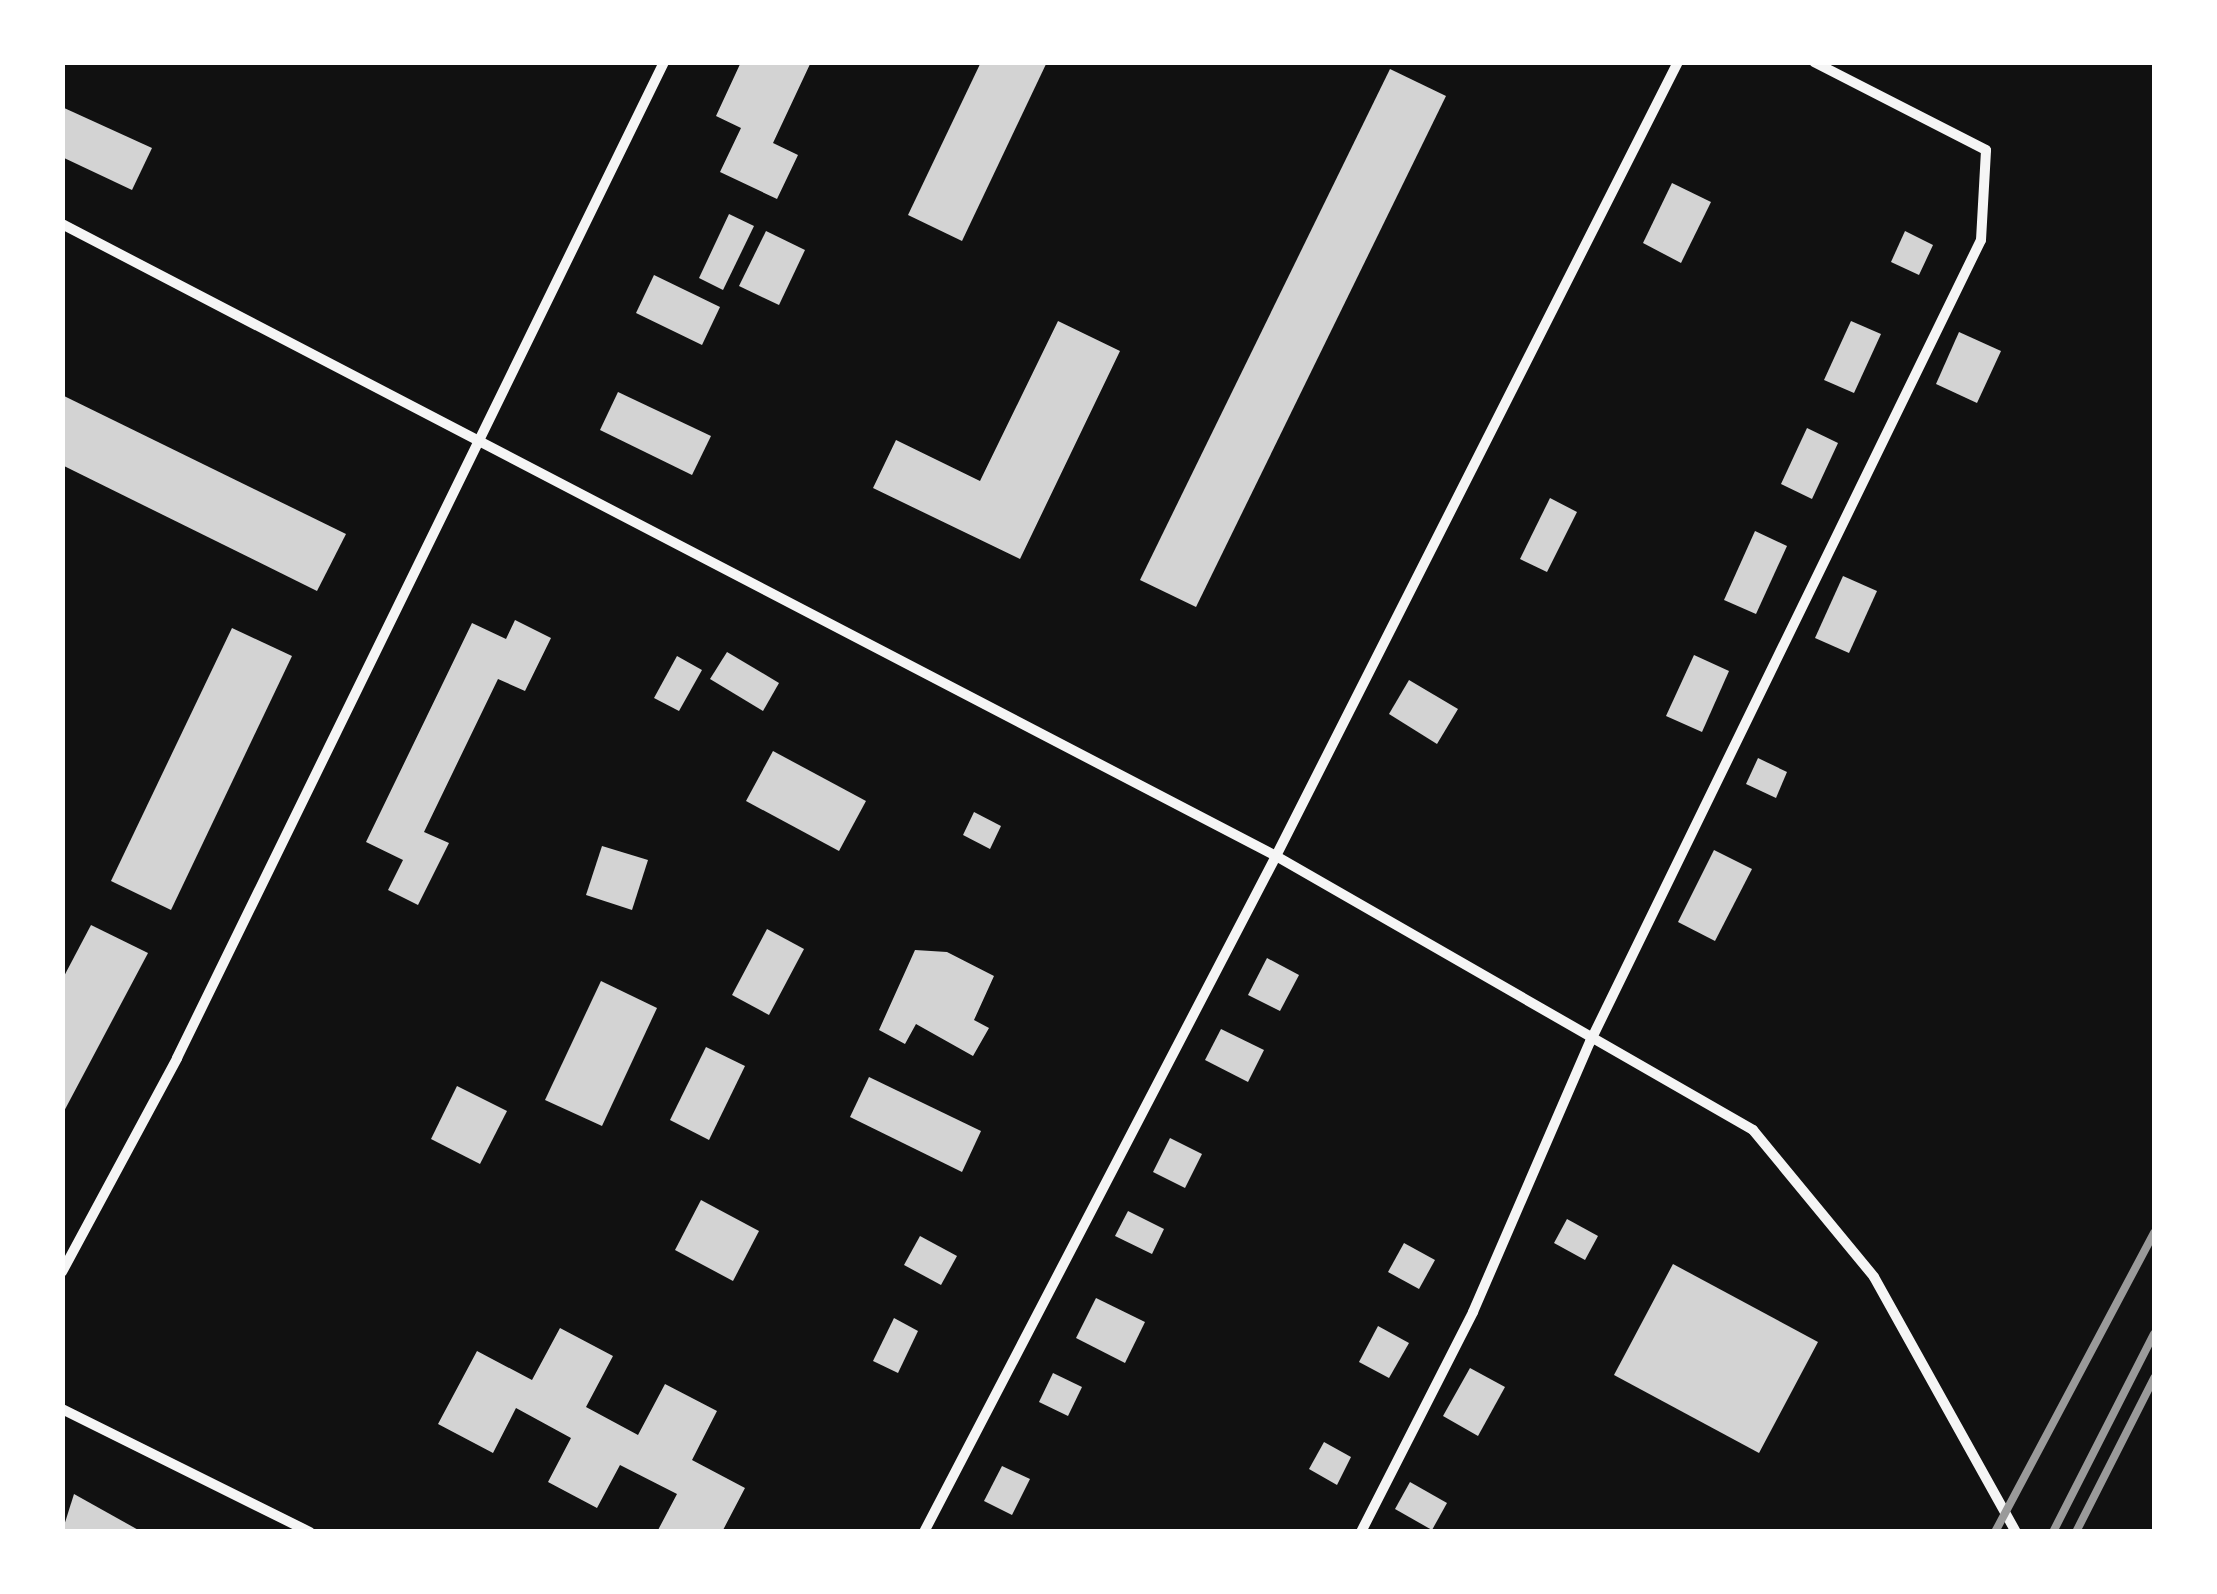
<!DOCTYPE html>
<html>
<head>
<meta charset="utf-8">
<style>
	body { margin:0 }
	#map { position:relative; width:2217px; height:1594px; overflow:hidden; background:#111; font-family:Ubuntu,sans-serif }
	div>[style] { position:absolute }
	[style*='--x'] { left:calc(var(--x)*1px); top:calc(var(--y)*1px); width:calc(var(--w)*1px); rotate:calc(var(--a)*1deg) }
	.building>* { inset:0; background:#d3d3d3 }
	.minor>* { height:10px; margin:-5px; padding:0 5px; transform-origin:5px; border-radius:5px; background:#f5f5f5 }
	.rail>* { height:8px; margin:-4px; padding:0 4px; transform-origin:4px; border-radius:4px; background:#9a9a9a }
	span { translate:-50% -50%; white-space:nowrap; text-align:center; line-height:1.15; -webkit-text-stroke:10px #fff; paint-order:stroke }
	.frame { position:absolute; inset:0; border:65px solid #fff; pointer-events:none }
</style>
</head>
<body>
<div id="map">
	<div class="building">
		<div style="clip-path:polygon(741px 62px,811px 62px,773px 143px,798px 155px,777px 199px,720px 172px,741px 128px,716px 116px)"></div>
		<div style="clip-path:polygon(981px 62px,1047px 62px,962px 241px,908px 215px)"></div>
		<div style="clip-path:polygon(1390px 69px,1446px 96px,1196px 607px,1140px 580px)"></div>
		<div style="clip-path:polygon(62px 107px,152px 148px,132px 190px,62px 157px)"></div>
		<div style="clip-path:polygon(1672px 183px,1711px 202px,1681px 263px,1643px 243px)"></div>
		<div style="clip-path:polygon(729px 214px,754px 226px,723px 290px,699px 278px)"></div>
		<div style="clip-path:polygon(766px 231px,805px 250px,779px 305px,739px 286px)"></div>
		<div style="clip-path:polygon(1905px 231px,1933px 245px,1919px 275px,1891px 262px)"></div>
		<div style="clip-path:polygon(654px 275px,720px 307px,702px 345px,636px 313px)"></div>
		<div style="clip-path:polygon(1058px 321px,1120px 351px,1020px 559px,873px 488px,896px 440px,980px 481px)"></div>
		<div style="clip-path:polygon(1851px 321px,1881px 334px,1854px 393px,1824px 380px)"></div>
		<div style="clip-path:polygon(1959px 332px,2001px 351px,1977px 403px,1936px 384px)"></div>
		<div style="clip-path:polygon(618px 392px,711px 436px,692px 475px,600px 430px)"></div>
		<div style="clip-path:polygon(62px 395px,346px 534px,317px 591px,62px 465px)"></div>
		<div style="clip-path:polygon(1807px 428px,1838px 443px,1812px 499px,1781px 484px)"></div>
		<div style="clip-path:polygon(1550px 498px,1577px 512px,1547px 572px,1520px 559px)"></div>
		<div style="clip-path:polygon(1755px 531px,1787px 546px,1756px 614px,1724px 600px)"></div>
		<div style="clip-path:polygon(1843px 576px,1877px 591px,1849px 653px,1815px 638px)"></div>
		<div style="clip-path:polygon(515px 620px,551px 638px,525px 691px,498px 679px,424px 832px,449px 843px,418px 905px,388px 890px,403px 860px,366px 842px,472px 623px,506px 639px)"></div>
		<div style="clip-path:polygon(232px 628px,292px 656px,171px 910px,111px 881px)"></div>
		<div style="clip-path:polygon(727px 652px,779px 683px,763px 711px,710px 679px)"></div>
		<div style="clip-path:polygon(1694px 655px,1729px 671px,1702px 732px,1666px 716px)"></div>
		<div style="clip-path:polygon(677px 656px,702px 670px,679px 711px,654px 698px)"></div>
		<div style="clip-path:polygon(1409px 680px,1458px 709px,1437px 744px,1389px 714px)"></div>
		<div style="clip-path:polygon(773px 751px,866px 801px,839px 851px,746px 801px)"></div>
		<div style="clip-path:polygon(1758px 758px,1787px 772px,1776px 798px,1746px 784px)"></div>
		<div style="clip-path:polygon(974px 812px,1001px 826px,990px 849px,963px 835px)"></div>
		<div style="clip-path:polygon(602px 846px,648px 860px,632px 910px,586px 895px)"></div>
		<div style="clip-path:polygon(1714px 850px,1752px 869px,1715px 941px,1678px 922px)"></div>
		<div style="clip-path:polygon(91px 925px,148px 953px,62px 1115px,62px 980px)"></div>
		<div style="clip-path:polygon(767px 929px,804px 949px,769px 1015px,732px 995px)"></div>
		<div style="clip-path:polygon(915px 950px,947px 952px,994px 976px,974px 1020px,989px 1028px,973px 1056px,916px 1024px,905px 1044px,879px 1030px)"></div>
		<div style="clip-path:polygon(1267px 958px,1299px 975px,1280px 1011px,1248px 995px)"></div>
		<div style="clip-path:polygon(601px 981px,657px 1008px,602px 1126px,545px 1100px)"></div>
		<div style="clip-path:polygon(1221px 1029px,1264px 1050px,1248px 1082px,1205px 1060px)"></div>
		<div style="clip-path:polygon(706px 1047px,745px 1066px,709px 1140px,670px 1120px)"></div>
		<div style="clip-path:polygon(869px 1077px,981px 1131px,962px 1172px,850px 1117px)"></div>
		<div style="clip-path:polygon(457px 1086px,507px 1111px,480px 1164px,431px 1139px)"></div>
		<div style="clip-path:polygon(1170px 1138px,1202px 1154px,1185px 1188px,1153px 1172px)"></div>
		<div style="clip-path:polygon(701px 1200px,759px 1231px,733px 1281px,675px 1250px)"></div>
		<div style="clip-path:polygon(1128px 1211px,1164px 1229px,1152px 1254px,1115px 1236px)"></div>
		<div style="clip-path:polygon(1567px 1219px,1598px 1236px,1585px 1260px,1554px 1243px)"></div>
		<div style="clip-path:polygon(920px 1236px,957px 1256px,941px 1285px,904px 1265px)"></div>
		<div style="clip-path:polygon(1404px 1243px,1435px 1260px,1419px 1289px,1388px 1272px)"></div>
		<div style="clip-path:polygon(1673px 1264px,1818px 1342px,1759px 1453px,1614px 1375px)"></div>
		<div style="clip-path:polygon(1096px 1298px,1145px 1322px,1125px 1363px,1076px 1338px)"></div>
		<div style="clip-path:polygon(894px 1318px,918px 1331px,898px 1373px,873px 1361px)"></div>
		<div style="clip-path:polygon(1378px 1326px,1409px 1343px,1389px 1378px,1359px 1362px)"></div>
		<div style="clip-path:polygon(560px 1328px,613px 1356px,586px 1407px,638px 1435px,665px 1384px,717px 1411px,692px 1460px,745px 1488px,722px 1532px,657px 1532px,677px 1494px,620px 1465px,597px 1508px,548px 1482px,571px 1438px,516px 1408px,493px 1453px,438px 1424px,477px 1351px,532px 1380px)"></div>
		<div style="clip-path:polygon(1470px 1368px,1505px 1387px,1478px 1436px,1443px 1416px)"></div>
		<div style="clip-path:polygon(1053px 1373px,1082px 1387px,1068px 1416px,1039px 1402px)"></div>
		<div style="clip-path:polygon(1324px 1442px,1351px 1457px,1337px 1485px,1309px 1469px)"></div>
		<div style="clip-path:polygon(1002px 1466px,1030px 1479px,1012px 1515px,984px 1501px)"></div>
		<div style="clip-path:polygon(1410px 1482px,1447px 1503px,1432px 1530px,1395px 1509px)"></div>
		<div style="clip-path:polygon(74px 1494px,142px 1532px,62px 1532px)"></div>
	</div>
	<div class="minor">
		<div style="--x:62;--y:224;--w:1369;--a:27.5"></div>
		<div style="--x:1276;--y:856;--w:550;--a:29.87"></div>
		<div style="--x:1753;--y:1130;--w:190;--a:50.5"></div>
		<div style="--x:1874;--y:1277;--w:292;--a:60.9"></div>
		<div style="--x:62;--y:1272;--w:243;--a:-61.7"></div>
		<div style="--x:177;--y:1058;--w:1109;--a:-63.94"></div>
		<div style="--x:62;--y:1409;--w:277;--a:26.4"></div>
		<div style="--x:924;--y:1532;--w:762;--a:-62.49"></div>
		<div style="--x:1276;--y:856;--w:890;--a:-63.15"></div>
		<div style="--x:1361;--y:1532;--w:247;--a:-63"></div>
		<div style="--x:1473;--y:1312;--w:294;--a:-66.6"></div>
		<div style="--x:1590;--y:1042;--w:892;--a:-64.01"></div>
		<div style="--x:1981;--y:240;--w:90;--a:-86.8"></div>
		<div style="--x:1986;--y:150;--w:193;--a:-152.9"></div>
	</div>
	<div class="rail">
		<div style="--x:1995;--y:1532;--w:339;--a:-62"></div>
		<div style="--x:2053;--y:1532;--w:222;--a:-63"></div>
		<div style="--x:2076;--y:1532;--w:173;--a:-63.1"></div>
	</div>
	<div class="frame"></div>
</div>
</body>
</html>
